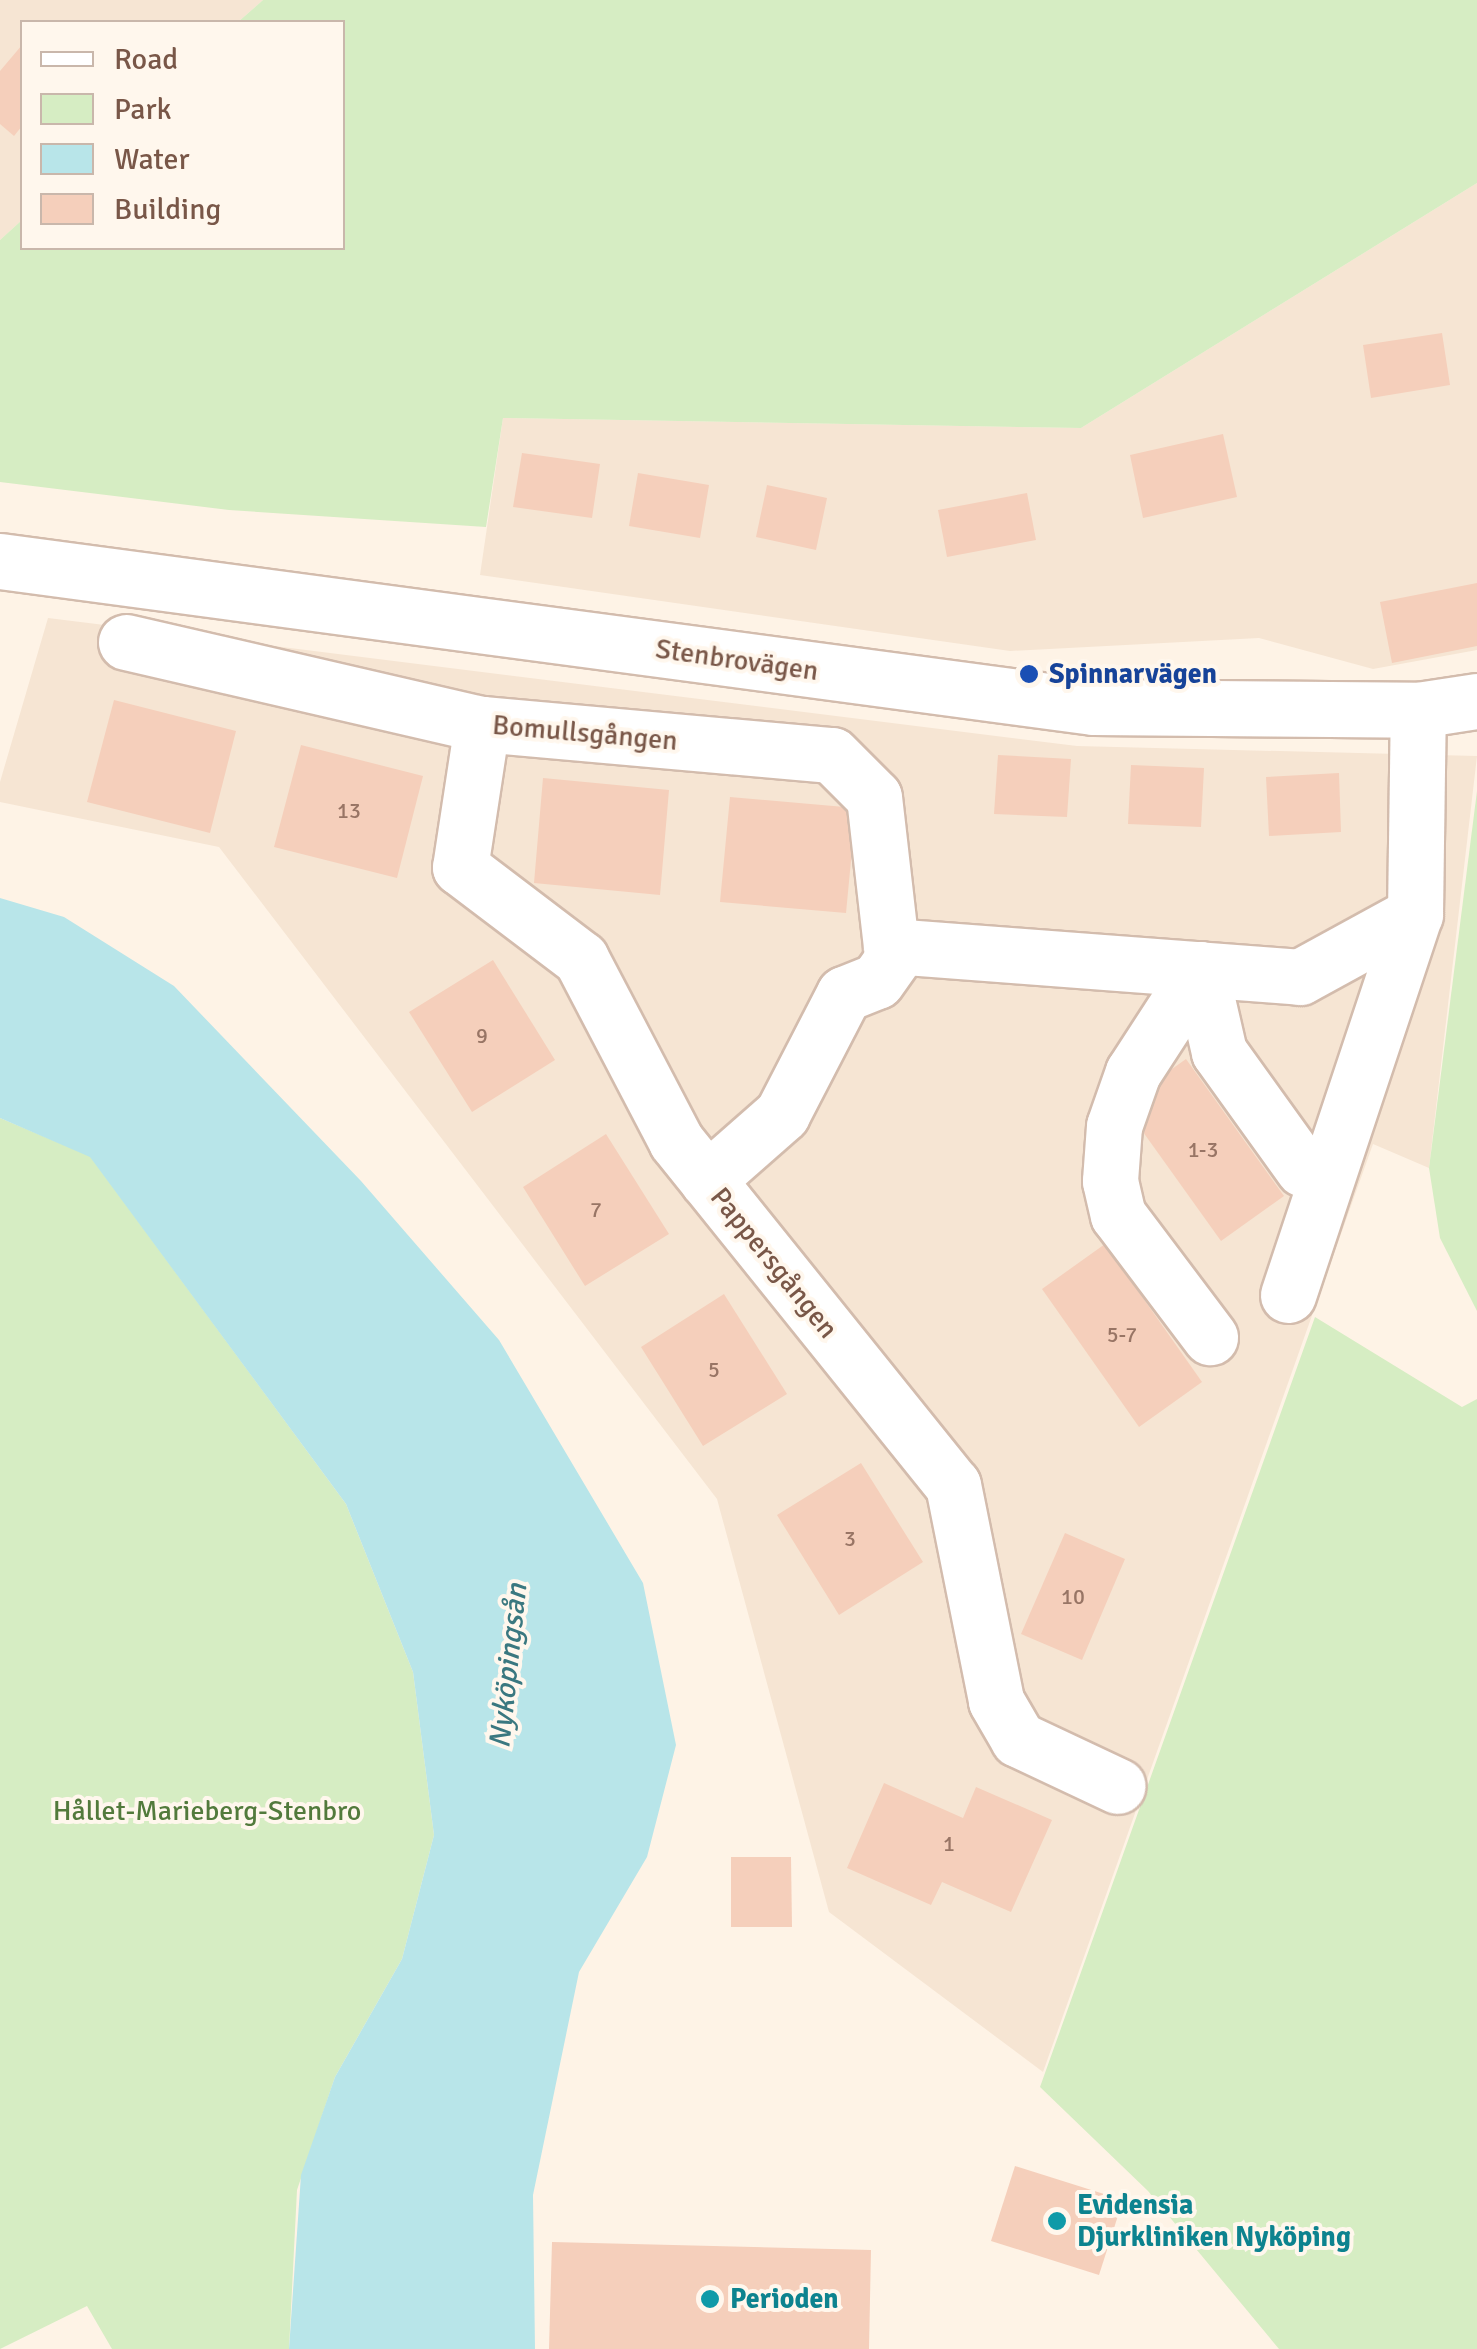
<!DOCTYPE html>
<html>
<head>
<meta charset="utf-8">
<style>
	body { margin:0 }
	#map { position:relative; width:1477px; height:2349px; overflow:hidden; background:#fef3e6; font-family:Signika,sans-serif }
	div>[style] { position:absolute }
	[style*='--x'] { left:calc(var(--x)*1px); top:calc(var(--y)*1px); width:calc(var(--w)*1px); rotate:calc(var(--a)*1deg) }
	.residential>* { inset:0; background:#f6e5d3 }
	.green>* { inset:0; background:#d6edc3 }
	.water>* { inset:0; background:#b8e5e9 }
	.building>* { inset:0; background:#f5cfbb }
	.roads { filter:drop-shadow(2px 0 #d3bcad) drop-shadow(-2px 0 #d3bcad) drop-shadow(0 2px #d3bcad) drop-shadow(0 -2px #d3bcad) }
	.minor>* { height:55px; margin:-27.5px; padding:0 27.5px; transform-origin:27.5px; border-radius:27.5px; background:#fff }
	.dots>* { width:28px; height:28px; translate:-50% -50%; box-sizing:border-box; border:5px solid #fff7ed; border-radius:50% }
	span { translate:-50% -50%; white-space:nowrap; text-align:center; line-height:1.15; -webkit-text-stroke:8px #fff7ed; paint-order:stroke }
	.number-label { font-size:22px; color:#987565 }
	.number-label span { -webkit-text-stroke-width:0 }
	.street-label { font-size:28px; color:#795748 }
	.transit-label { font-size:28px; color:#164399; font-weight:700 }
	.left { translate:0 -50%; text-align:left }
	.park-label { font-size:28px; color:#527a3c }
	.culture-label { font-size:28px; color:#0d838f; font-weight:700 }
	.water-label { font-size:30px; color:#3a7880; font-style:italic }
	.legend { position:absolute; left:20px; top:20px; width:325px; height:230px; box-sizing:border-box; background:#fff7ed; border:2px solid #c9b7ab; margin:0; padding:12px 18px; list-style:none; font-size:30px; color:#795748 }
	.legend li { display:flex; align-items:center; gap:20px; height:50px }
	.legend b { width:50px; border:2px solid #c9b7ab }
</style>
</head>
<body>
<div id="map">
	<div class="residential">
		<div style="clip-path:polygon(0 0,263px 0,238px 22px,22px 22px,22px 220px,0 240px)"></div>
		<div style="clip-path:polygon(1477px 183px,1477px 650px,1373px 669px,1259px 638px,1010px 651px,480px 575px,503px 418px,1081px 428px)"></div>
		<div style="clip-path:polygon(48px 618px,1077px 746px,1477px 756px,1429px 1168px,1373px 1144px,1043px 2072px,829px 1912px,717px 1499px,219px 847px,0 802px,0 782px)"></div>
	</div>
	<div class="green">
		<div style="clip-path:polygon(263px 0,1477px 0,1477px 183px,1081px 428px,503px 418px,486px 527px,229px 510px,0 482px,0 240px,22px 220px,22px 248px,342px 248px,342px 22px,238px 22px)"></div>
		<div style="clip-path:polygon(1477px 791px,1477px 1311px,1440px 1238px,1429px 1168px)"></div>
		<div style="clip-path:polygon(0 1118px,90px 1156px,346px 1504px,413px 1672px,434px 1835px,402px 1959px,335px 2077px,297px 2190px,289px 2349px,112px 2349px,87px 2306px,0 2349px)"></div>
		<div style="clip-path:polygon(1315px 1317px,1462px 1407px,1477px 1399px,1477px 2349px,1279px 2349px,1148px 2191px,1040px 2087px)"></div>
	</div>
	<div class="water">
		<div style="clip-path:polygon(0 898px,64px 917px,174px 986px,361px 1181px,499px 1340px,643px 1583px,676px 1745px,647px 1857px,579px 1972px,533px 2195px,535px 2349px,289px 2349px,301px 2175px,335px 2077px,402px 1959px,434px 1835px,413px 1672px,346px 1504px,90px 1157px,0 1118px)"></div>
	</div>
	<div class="building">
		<div style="clip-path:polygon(22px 45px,22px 126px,14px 136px,0 124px,0 71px)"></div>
		<div style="clip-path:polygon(1442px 333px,1450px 385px,1371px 398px,1363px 345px)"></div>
		<div style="clip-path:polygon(1223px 434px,1237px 497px,1143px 518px,1130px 455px)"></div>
		<div style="clip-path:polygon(522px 453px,600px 464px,592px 518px,513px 507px)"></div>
		<div style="clip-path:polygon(638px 473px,709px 485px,700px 538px,629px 526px)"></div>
		<div style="clip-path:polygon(767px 485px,827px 498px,816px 550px,756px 537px)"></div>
		<div style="clip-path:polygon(1027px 493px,1036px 540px,947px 557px,938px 510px)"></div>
		<div style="clip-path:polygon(1477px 583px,1477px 646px,1392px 663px,1380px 602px)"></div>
		<div style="clip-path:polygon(114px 700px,236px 731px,210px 833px,87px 802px)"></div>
		<div style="clip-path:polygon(301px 745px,423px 776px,397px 878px,274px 847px)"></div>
		<div style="clip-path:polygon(998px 755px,1071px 759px,1067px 817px,994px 814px)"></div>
		<div style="clip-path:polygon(1131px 765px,1204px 768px,1201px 827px,1128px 824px)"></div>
		<div style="clip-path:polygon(1339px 773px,1341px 832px,1269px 836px,1266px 777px)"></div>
		<div style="clip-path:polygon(543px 778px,669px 790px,660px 895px,534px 883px)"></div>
		<div style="clip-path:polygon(730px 797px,856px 808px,846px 913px,720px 902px)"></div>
		<div style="clip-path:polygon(493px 960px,555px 1060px,472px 1112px,409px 1012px)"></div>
		<div style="clip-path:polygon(1186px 1059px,1284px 1196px,1221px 1241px,1123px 1104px)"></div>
		<div style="clip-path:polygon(606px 1134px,669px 1234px,585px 1286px,523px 1187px)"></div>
		<div style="clip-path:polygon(1105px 1244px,1202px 1382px,1139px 1427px,1042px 1289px)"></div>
		<div style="clip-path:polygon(724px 1294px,787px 1394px,703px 1446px,641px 1347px)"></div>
		<div style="clip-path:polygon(861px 1463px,923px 1562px,839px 1615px,777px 1515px)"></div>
		<div style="clip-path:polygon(1065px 1533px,1125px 1559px,1082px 1660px,1021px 1634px)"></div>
		<div style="clip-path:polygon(884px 1783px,963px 1818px,976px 1787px,1052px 1820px,1011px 1912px,942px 1882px,931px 1905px,847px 1868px)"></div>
		<div style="clip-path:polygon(731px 1857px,791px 1857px,792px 1927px,731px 1927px)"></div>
		<div style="clip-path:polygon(1015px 2166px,1123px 2200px,1099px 2275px,991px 2241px)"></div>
		<div style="clip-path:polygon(552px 2242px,871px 2250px,869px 2349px,549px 2349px)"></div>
	</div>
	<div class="roads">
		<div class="minor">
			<div style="--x:0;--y:561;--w:1103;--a:7.61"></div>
			<div style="--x:1093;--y:707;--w:325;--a:0.5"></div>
			<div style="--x:1418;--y:710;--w:60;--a:-8.7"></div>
			<div style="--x:126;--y:642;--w:365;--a:13"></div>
			<div style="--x:482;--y:724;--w:351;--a:5.1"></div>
			<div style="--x:832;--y:755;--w:59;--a:45"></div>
			<div style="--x:874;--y:797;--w:150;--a:83.5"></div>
			<div style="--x:891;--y:946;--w:410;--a:4.3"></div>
			<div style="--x:1300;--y:977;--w:131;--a:-28.7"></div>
			<div style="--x:482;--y:724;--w:145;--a:98.7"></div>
			<div style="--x:460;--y:867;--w:152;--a:37.2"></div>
			<div style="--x:581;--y:959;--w:205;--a:62.4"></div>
			<div style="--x:676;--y:1141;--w:442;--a:51.2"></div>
			<div style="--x:953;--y:1485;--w:220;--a:78.7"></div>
			<div style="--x:996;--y:1701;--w:44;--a:59.9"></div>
			<div style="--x:1018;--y:1739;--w:110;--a:25.2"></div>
			<div style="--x:1200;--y:969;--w:123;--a:123"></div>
			<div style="--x:1133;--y:1072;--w:57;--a:109.4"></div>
			<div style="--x:1114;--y:1126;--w:55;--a:94.2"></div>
			<div style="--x:1110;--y:1181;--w:35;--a:77"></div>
			<div style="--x:1118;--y:1215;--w:153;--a:53"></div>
			<div style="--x:1200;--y:969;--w:85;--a:77.1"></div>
			<div style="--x:1219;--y:1052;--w:144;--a:54.3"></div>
			<div style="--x:707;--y:1180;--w:100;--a:-41.3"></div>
			<div style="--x:782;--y:1114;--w:135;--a:-62.7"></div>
			<div style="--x:844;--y:994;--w:35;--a:-22"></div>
			<div style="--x:877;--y:981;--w:42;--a:-54.8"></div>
			<div style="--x:1288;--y:1295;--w:402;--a:-71.6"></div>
			<div style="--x:1415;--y:914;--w:204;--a:-89.2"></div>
		</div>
	</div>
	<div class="dots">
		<div style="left:1029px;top:674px;background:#1a4fb4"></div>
		<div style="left:1057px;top:2221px;background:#0f9aa8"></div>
		<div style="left:710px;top:2299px;background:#0f9aa8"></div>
	</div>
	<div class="number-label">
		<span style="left:349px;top:811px">13</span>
		<span style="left:482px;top:1036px">9</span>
		<span style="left:1203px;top:1150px">1-3</span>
		<span style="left:596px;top:1210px">7</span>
		<span style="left:1122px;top:1335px">5-7</span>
		<span style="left:714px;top:1370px">5</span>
		<span style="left:850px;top:1539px">3</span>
		<span style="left:1073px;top:1597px">10</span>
		<span style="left:949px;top:1844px">1</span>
	</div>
	<div class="street-label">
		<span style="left:737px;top:660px;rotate:8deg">Stenbrovägen</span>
		<span style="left:585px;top:733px;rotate:5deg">Bomullsgången</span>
		<span style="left:774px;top:1263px;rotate:51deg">Pappersgången</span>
	</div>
	<div class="transit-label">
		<span class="left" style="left:1049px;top:674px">Spinnarvägen</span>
	</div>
	<div class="park-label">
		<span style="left:207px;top:1811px">Hållet-Marieberg-Stenbro</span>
	</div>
	<div class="culture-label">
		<span class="left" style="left:1077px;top:2221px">Evidensia<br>Djurkliniken Nyköping</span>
		<span class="left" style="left:730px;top:2299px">Perioden</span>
	</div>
	<div class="water-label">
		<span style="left:509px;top:1666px;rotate:-84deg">Nyköpingsån</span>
	</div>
	<ul class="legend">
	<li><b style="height:12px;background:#fff"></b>Road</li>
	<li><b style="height:28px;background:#d6edc3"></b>Park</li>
	<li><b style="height:28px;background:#b8e5e9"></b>Water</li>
	<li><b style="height:28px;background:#f5cfbb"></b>Building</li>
	</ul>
</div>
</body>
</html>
